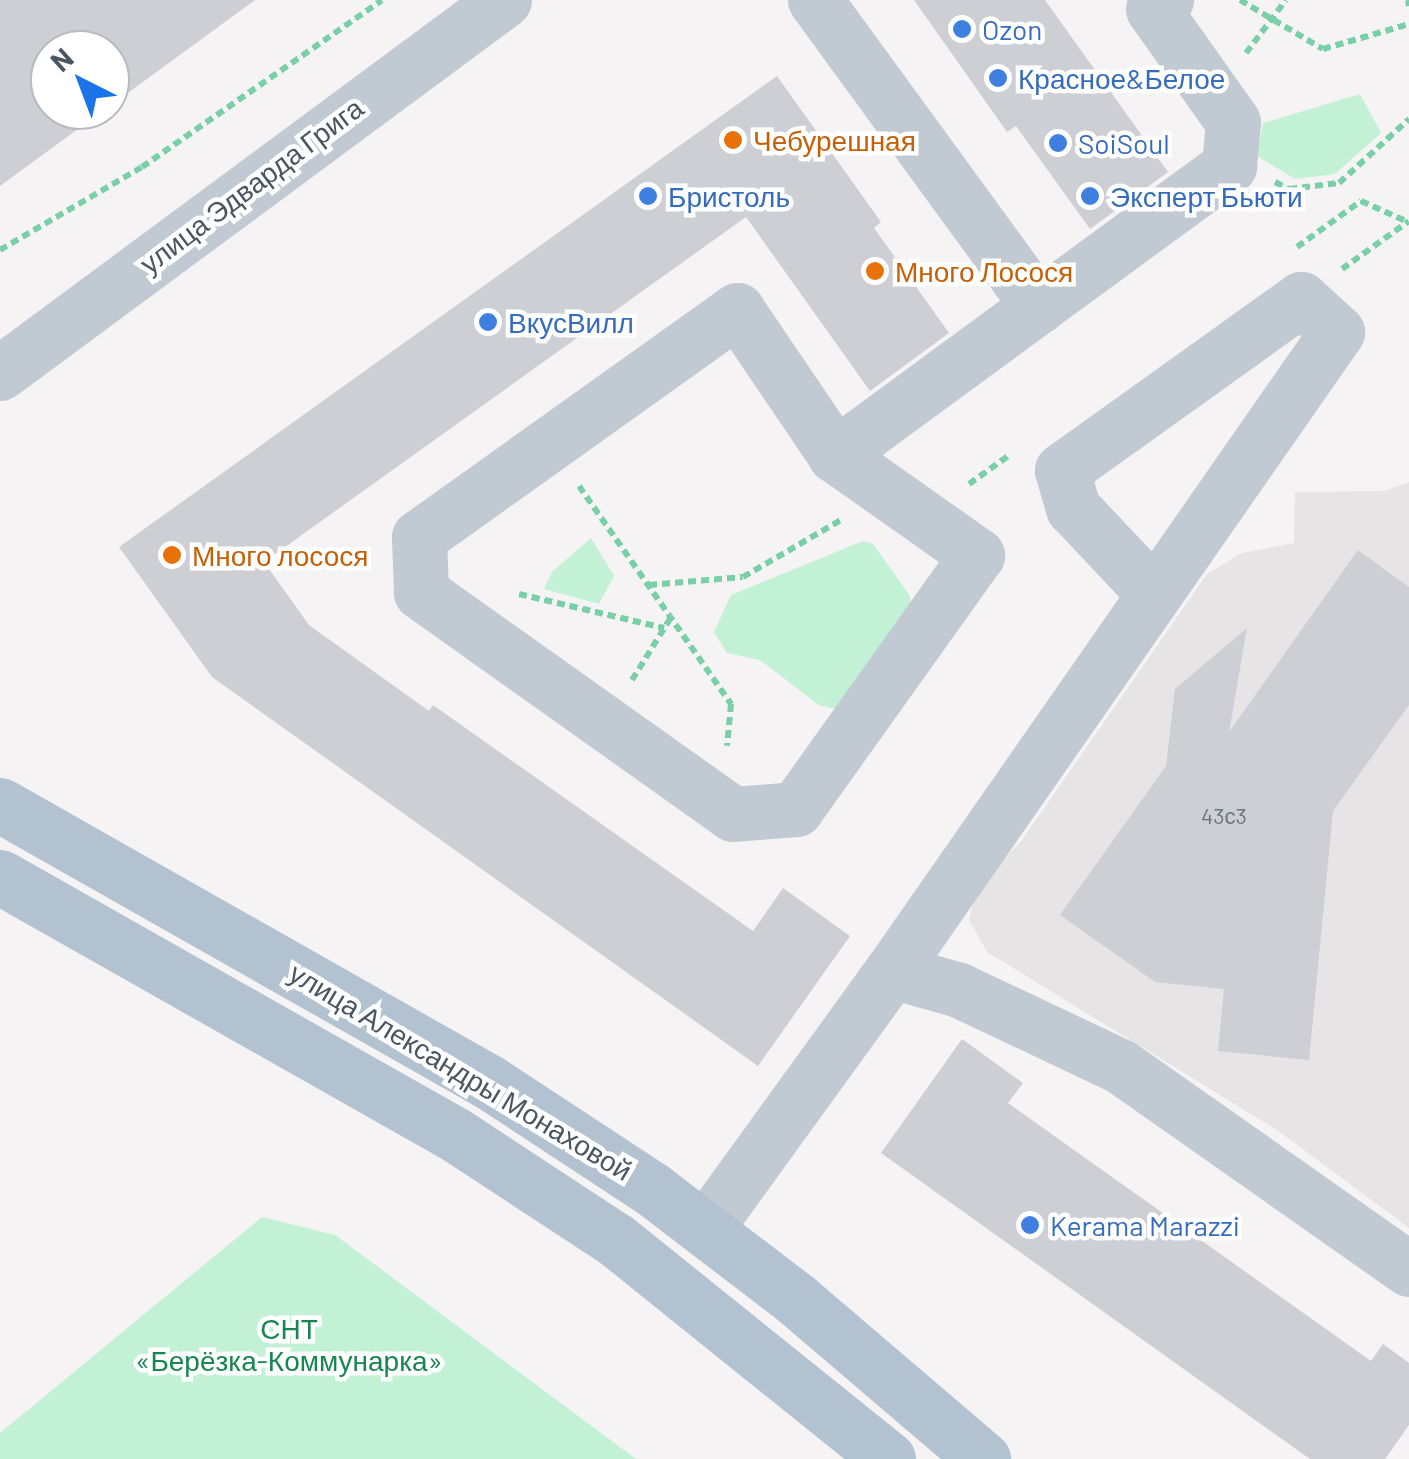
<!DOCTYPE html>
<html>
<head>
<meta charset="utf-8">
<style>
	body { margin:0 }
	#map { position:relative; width:1409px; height:1459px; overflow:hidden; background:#f5f3f3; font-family:Barlow,sans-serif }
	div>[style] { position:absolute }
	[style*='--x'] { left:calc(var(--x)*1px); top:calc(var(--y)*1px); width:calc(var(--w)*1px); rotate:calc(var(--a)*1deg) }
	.education>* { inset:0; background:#e6e4e5 }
	.green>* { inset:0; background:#c3f1d5 }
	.building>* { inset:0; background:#cdcfd5 }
	.path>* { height:6px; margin-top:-3px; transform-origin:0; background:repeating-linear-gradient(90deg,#7ad0a6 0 8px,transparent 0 13px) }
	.minor>* { height:55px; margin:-27.5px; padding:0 27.5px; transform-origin:27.5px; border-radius:27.5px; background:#c1cad2 }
	.major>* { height:55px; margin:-27.5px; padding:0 27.5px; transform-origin:27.5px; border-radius:27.5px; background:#b3c2d1 }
	.dots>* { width:28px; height:28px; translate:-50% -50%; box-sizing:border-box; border:5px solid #fff; border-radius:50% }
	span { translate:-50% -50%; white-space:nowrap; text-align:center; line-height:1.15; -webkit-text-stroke:9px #fff; paint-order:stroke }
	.number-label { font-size:22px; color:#6b747e }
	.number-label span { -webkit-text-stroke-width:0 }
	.shop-label { font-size:28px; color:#366cbe }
	.left { translate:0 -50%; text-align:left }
	.food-label { font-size:28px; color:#c56008 }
	.street-label { font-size:28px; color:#4a5661 }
	.park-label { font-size:28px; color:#17864f }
	.north { position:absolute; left:30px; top:30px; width:100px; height:100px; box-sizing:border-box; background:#fff; border:2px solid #b7bbc0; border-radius:50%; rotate:318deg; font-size:28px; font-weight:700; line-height:40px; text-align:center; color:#4a5661 }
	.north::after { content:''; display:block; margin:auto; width:35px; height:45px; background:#1a73e8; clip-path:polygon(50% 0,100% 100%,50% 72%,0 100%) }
</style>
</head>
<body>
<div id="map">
	<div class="education">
		<div style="clip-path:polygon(1409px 482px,1409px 1228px,1277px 1130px,987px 952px,969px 920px,976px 890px,1022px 840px,1207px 574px,1242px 553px,1294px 543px,1295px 492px,1384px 491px)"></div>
	</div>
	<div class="green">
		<div style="clip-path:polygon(1360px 94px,1381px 133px,1335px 174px,1295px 179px,1257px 156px,1263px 123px)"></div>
		<div style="clip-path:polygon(591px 538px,614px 576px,599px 604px,544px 589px,552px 572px)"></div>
		<div style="clip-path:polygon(863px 541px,873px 544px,910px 596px,911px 607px,840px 710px,819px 705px,760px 660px,727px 653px,714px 632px,731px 595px)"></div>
		<div style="clip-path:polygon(262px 1217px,335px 1235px,636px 1459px,0 1459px,0 1433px)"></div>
	</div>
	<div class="building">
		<div style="clip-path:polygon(0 0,255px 0,110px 106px,110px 50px,50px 50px,50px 110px,104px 110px,0 186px)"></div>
		<div style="clip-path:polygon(914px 0,1045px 0,1168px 172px,1090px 229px,1016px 126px,1007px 132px)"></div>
		<div style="clip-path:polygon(777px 76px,881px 222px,874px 228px,949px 333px,870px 391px,746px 217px,264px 562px,309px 625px,429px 711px,433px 705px,753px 931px,783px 888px,850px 936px,758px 1066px,212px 677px,119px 547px)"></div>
		<div style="clip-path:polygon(1358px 550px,1409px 587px,1409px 705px,1333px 811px,1309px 1060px,1218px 1051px,1224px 989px,1155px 982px,1060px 915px,1166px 766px,1175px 689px,1247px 628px,1229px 732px)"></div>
		<div style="clip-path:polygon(962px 1039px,1023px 1083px,1008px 1103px,1371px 1361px,1383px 1344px,1409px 1363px,1409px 1425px,1385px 1459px,1310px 1459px,881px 1153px)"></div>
	</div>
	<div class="path">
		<div style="--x:1240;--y:0;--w:96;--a:30.6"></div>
		<div style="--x:1323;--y:49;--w:90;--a:-16.2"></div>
		<div style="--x:1408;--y:0;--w:6;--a:81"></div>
		<div style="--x:1246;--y:53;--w:66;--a:-53"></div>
		<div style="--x:1275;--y:182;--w:16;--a:27"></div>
		<div style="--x:1289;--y:189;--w:50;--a:-6.8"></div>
		<div style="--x:1339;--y:183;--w:95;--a:-42.4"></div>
		<div style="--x:1297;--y:247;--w:79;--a:-35.7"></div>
		<div style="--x:1361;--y:201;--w:51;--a:24.1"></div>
		<div style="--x:0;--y:250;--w:164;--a:-30.3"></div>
		<div style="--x:142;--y:167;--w:292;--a:-34.8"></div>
		<div style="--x:1342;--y:269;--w:82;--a:-35.6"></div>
		<div style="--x:969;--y:484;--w:52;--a:-35.5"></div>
		<div style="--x:579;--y:486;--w:266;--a:55.1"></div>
		<div style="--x:731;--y:704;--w:42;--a:95.4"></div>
		<div style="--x:649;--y:585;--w:94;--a:-4.9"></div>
		<div style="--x:743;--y:577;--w:113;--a:-30.2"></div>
		<div style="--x:519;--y:594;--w:149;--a:13.2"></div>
		<div style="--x:632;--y:680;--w:74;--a:-58.2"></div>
	</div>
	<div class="minor">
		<div style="--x:815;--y:0;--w:379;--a:53.9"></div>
		<div style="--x:1038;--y:306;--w:252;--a:143.7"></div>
		<div style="--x:1038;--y:306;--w:237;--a:-36.2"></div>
		<div style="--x:1229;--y:166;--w:44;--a:-84.8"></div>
		<div style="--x:1233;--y:122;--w:138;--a:-125.3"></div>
		<div style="--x:1153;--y:9;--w:16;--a:-35"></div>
		<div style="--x:737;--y:310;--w:175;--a:55.9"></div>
		<div style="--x:835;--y:455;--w:174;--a:35.2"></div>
		<div style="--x:977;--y:555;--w:312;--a:125.5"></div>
		<div style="--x:796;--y:809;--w:63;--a:175.5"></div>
		<div style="--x:733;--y:814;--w:383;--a:-144.6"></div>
		<div style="--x:421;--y:592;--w:55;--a:-92.1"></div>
		<div style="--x:419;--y:537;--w:391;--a:-35.5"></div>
		<div style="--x:0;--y:373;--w:627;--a:-36.5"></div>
		<div style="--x:892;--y:971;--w:779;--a:-55.15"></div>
		<div style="--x:1337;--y:332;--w:49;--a:-137.5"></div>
		<div style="--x:1301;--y:299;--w:294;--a:144.4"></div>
		<div style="--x:1062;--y:470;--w:40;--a:74"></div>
		<div style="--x:1073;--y:508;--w:118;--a:46.7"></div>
		<div style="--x:705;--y:1229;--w:319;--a:-54.1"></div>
		<div style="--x:892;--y:971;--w:70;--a:15.8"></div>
		<div style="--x:959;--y:990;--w:178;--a:25.3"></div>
		<div style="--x:1120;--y:1066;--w:353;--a:35.1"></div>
	</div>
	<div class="major">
		<div style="--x:0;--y:805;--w:562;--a:29.53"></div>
		<div style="--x:489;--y:1082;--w:195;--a:33.3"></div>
		<div style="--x:652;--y:1189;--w:183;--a:37.4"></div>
		<div style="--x:797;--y:1300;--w:245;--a:40.5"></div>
		<div style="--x:0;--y:877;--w:524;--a:29.5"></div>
		<div style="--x:456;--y:1135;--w:191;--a:33.3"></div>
		<div style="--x:616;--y:1240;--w:349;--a:38.8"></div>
	</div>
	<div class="dots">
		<div style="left:962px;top:29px;background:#3f7fe0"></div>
		<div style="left:998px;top:78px;background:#3f7fe0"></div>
		<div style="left:733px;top:140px;background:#e8710a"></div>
		<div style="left:1058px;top:143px;background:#3f7fe0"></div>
		<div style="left:648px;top:196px;background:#3f7fe0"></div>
		<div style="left:1090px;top:196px;background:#3f7fe0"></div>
		<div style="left:875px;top:271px;background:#e8710a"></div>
		<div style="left:488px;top:322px;background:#3f7fe0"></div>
		<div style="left:172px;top:555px;background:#e8710a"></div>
		<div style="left:1030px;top:1225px;background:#3f7fe0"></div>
	</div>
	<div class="number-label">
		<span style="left:1224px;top:816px">43с3</span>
	</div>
	<div class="shop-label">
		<span class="left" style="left:982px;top:29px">Ozon</span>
		<span class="left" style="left:1018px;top:78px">Красное&amp;Белое</span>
		<span class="left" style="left:1078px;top:143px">SoiSoul</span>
		<span class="left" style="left:668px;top:196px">Бристоль</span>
		<span class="left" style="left:1110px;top:196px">Эксперт Бьюти</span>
		<span class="left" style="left:508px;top:322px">ВкусВилл</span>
		<span class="left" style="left:1050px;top:1225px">Kerama Marazzi</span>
	</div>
	<div class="food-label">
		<span class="left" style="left:753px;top:140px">Чебурешная</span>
		<span class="left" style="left:895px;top:271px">Много Лосося</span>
		<span class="left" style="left:192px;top:555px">Много лосося</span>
	</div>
	<div class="street-label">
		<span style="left:251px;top:185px;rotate:-37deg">улица Эдварда Грига</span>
		<span style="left:461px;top:1071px;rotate:31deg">улица Александры Монаховой</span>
	</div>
	<div class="park-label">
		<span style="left:289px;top:1344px">СНТ<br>«Берёзка-Коммунарка»</span>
	</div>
	<div class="north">N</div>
</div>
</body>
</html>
